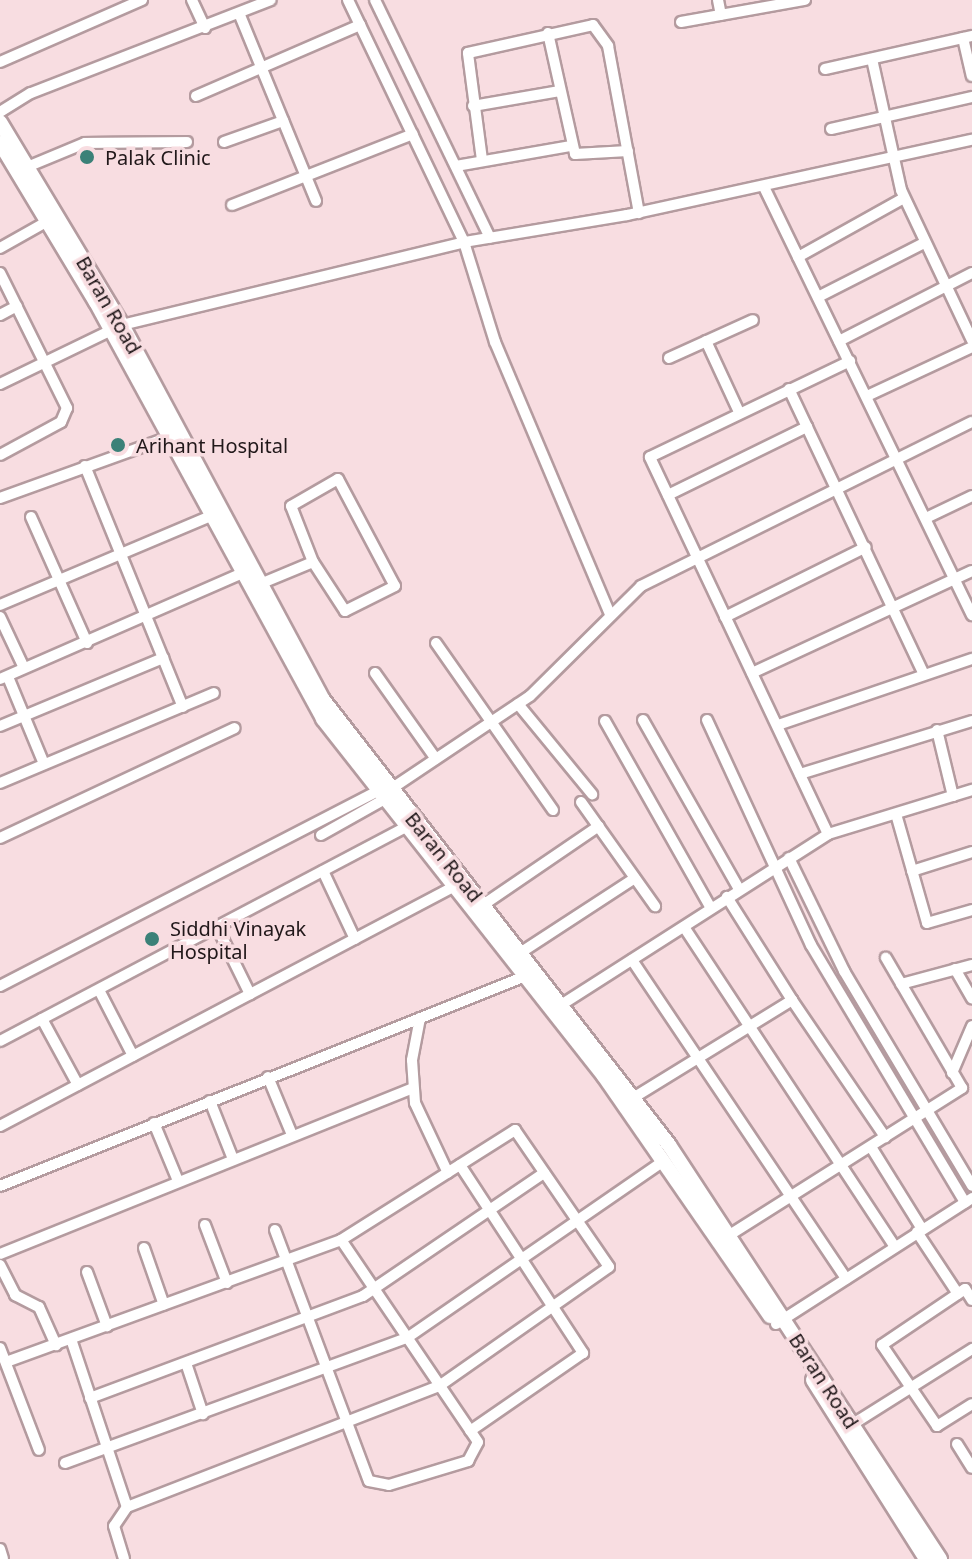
<!DOCTYPE html>
<html>
<head>
<meta charset="utf-8">
<style>
	body { margin:0 }
	#map { position:relative; width:972px; height:1559px; overflow:hidden; background:#f8dde1; font-family:"Noto Sans",sans-serif }
	div>[style] { position:absolute }
	[style*='--x'] { left:calc(var(--x)*1px); top:calc(var(--y)*1px); width:calc(var(--w)*1px); rotate:calc(var(--a)*1deg) }
	.roads { filter:drop-shadow(2px 0 #b49b9f) drop-shadow(-2px 0 #b49b9f) drop-shadow(0 2px #b49b9f) drop-shadow(0 -2px #b49b9f) }
	.minor>* { height:10px; margin:-5px; padding:0 5px; transform-origin:5px; border-radius:5px; background:#fff }
	.secondary>* { height:14px; margin:-7px; padding:0 7px; transform-origin:7px; border-radius:7px; background:#fff }
	.dots>* { width:22px; height:22px; translate:-50% -50%; box-sizing:border-box; border:4px solid #f8dde1; border-radius:50% }
	span { translate:-50% -50%; white-space:nowrap; text-align:center; line-height:1.15; -webkit-text-stroke:7px #f8dde1; paint-order:stroke }
	.poi-label { font-size:20px; color:#21181a }
	.left { translate:0 -50%; text-align:left }
	.street-label { font-size:20px; color:#21181a }
</style>
</head>
<body>
<div id="map">
	<div class="roads">
		<div class="minor">
			<div style="--x:192;--y:0;--w:31;--a:65"></div>
			<div style="--x:348;--y:0;--w:268;--a:64.4"></div>
			<div style="--x:464;--y:242;--w:105;--a:72.8"></div>
			<div style="--x:495;--y:342;--w:295;--a:67.1"></div>
			<div style="--x:375;--y:0;--w:264;--a:64.2"></div>
			<div style="--x:718;--y:0;--w:15;--a:79"></div>
			<div style="--x:239;--y:13;--w:203;--a:67.7"></div>
			<div style="--x:681;--y:22;--w:126;--a:-10.1"></div>
			<div style="--x:548;--y:33;--w:124;--a:77.4"></div>
			<div style="--x:575;--y:154;--w:53;--a:-3.2"></div>
			<div style="--x:963;--y:38;--w:39;--a:77"></div>
			<div style="--x:872;--y:59;--w:134;--a:77.5"></div>
			<div style="--x:901;--y:190;--w:166;--a:64.7"></div>
			<div style="--x:0;--y:62;--w:155;--a:-23.6"></div>
			<div style="--x:825;--y:69;--w:151;--a:-12.7"></div>
			<div style="--x:196;--y:96;--w:179;--a:-23.4"></div>
			<div style="--x:473;--y:106;--w:88;--a:-9.8"></div>
			<div style="--x:0;--y:112;--w:36;--a:-32"></div>
			<div style="--x:31;--y:93;--w:257;--a:-21.2"></div>
			<div style="--x:831;--y:129;--w:145;--a:-12.8"></div>
			<div style="--x:224;--y:142;--w:63;--a:-19.6"></div>
			<div style="--x:482;--y:160;--w:108;--a:-97.5"></div>
			<div style="--x:468;--y:53;--w:128;--a:-12.6"></div>
			<div style="--x:593;--y:25;--w:26;--a:54"></div>
			<div style="--x:608;--y:46;--w:170;--a:79.5"></div>
			<div style="--x:456;--y:166;--w:117;--a:-9.9"></div>
			<div style="--x:27;--y:167;--w:63;--a:-22.5"></div>
			<div style="--x:85;--y:143;--w:102;--a:-0.6"></div>
			<div style="--x:764;--y:187;--w:476;--a:64.1"></div>
			<div style="--x:232;--y:205;--w:194;--a:-21.4"></div>
			<div style="--x:0;--y:248;--w:55;--a:-29.4"></div>
			<div style="--x:798;--y:257;--w:121;--a:-29.1"></div>
			<div style="--x:0;--y:273;--w:151;--a:63.6"></div>
			<div style="--x:67;--y:408;--w:15;--a:113"></div>
			<div style="--x:61;--y:422;--w:69;--a:151.6"></div>
			<div style="--x:818;--y:297;--w:119;--a:-27"></div>
			<div style="--x:0;--y:315;--w:19;--a:-28"></div>
			<div style="--x:706;--y:341;--w:78;--a:65.1"></div>
			<div style="--x:839;--y:341;--w:149;--a:-27.1"></div>
			<div style="--x:669;--y:358;--w:92;--a:-24.3"></div>
			<div style="--x:0;--y:384;--w:136;--a:-25.8"></div>
			<div style="--x:122;--y:325;--w:352;--a:-13.6"></div>
			<div style="--x:464;--y:242;--w:165;--a:-9.4"></div>
			<div style="--x:627;--y:215;--w:353;--a:-12.3"></div>
			<div style="--x:789;--y:389;--w:314;--a:64.7"></div>
			<div style="--x:867;--y:396;--w:116;--a:-25"></div>
			<div style="--x:85;--y:466;--w:260;--a:67.9"></div>
			<div style="--x:668;--y:495;--w:155;--a:-26.1"></div>
			<div style="--x:0;--y:498;--w:180;--a:-19.8"></div>
			<div style="--x:31;--y:517;--w:138;--a:66"></div>
			<div style="--x:926;--y:518;--w:51;--a:-25.6"></div>
			<div style="--x:260;--y:584;--w:57;--a:-22.5"></div>
			<div style="--x:313;--y:562;--w:60;--a:-111.4"></div>
			<div style="--x:291;--y:506;--w:54;--a:-29.9"></div>
			<div style="--x:338;--y:479;--w:121;--a:62"></div>
			<div style="--x:395;--y:586;--w:56;--a:153.4"></div>
			<div style="--x:345;--y:611;--w:59;--a:-123.1"></div>
			<div style="--x:0;--y:605;--w:231;--a:-22.9"></div>
			<div style="--x:0;--y:617;--w:56;--a:64.8"></div>
			<div style="--x:725;--y:617;--w:157;--a:-26.4"></div>
			<div style="--x:436;--y:643;--w:204;--a:55"></div>
			<div style="--x:375;--y:673;--w:105;--a:54.7"></div>
			<div style="--x:752;--y:673;--w:242;--a:-24.9"></div>
			<div style="--x:8;--y:677;--w:94;--a:67.5"></div>
			<div style="--x:0;--y:679;--w:265;--a:-23.6"></div>
			<div style="--x:518;--y:704;--w:117;--a:50.6"></div>
			<div style="--x:643;--y:720;--w:194;--a:60.4"></div>
			<div style="--x:707;--y:720;--w:248;--a:65.2"></div>
			<div style="--x:811;--y:945;--w:300;--a:59.1"></div>
			<div style="--x:605;--y:721;--w:215;--a:60.5"></div>
			<div style="--x:778;--y:725;--w:205;--a:-18.8"></div>
			<div style="--x:0;--y:726;--w:177;--a:-22.6"></div>
			<div style="--x:937;--y:730;--w:68;--a:76.4"></div>
			<div style="--x:800;--y:774;--w:180;--a:-17.1"></div>
			<div style="--x:0;--y:783;--w:232;--a:-22.8"></div>
			<div style="--x:391;--y:789;--w:167;--a:-33.8"></div>
			<div style="--x:530;--y:696;--w:156;--a:-44.7"></div>
			<div style="--x:641;--y:586;--w:369;--a:-26.4"></div>
			<div style="--x:581;--y:802;--w:128;--a:54.6"></div>
			<div style="--x:896;--y:814;--w:113;--a:74.1"></div>
			<div style="--x:927;--y:923;--w:47;--a:-16.1"></div>
			<div style="--x:828;--y:834;--w:417;--a:-115.3"></div>
			<div style="--x:650;--y:457;--w:222;--a:-25.6"></div>
			<div style="--x:321;--y:835;--w:71;--a:-29.4"></div>
			<div style="--x:0;--y:838;--w:259;--a:-25.1"></div>
			<div style="--x:789;--y:858;--w:126;--a:64"></div>
			<div style="--x:844;--y:971;--w:250;--a:59.2"></div>
			<div style="--x:323;--y:871;--w:75;--a:64.8"></div>
			<div style="--x:912;--y:871;--w:63;--a:-17.6"></div>
			<div style="--x:483;--y:905;--w:140;--a:-34.3"></div>
			<div style="--x:217;--y:927;--w:75;--a:63.8"></div>
			<div style="--x:684;--y:927;--w:383;--a:56.6"></div>
			<div style="--x:520;--y:953;--w:137;--a:-33.1"></div>
			<div style="--x:632;--y:960;--w:384;--a:56.1"></div>
			<div style="--x:955;--y:969;--w:34;--a:60"></div>
			<div style="--x:901;--y:984;--w:73;--a:-15"></div>
			<div style="--x:0;--y:986;--w:423;--a:-27.3"></div>
			<div style="--x:99;--y:990;--w:74;--a:62.7"></div>
			<div style="--x:792;--y:1000;--w:166;--a:55.8"></div>
			<div style="--x:561;--y:1005;--w:317;--a:-32.6"></div>
			<div style="--x:828;--y:834;--w:151;--a:-17"></div>
			<div style="--x:420;--y:1018;--w:43;--a:100.8"></div>
			<div style="--x:412;--y:1060;--w:43;--a:86"></div>
			<div style="--x:415;--y:1103;--w:77;--a:64.8"></div>
			<div style="--x:42;--y:1019;--w:75;--a:61.4"></div>
			<div style="--x:0;--y:1041;--w:459;--a:-27.8"></div>
			<div style="--x:952;--y:1073;--w:51;--a:-66.9"></div>
			<div style="--x:268;--y:1077;--w:63;--a:67.5"></div>
			<div style="--x:633;--y:1098;--w:187;--a:-31.6"></div>
			<div style="--x:792;--y:1000;--w:122;--a:-122.3"></div>
			<div style="--x:210;--y:1101;--w:62;--a:68.4"></div>
			<div style="--x:154;--y:1123;--w:63;--a:67.5"></div>
			<div style="--x:0;--y:1126;--w:512;--a:-27.82"></div>
			<div style="--x:871;--y:1147;--w:97;--a:58.1"></div>
			<div style="--x:460;--y:1165;--w:225;--a:56.8"></div>
			<div style="--x:583;--y:1353;--w:137;--a:145.4"></div>
			<div style="--x:0;--y:1186;--w:563;--a:-21.78"></div>
			<div style="--x:205;--y:1225;--w:62;--a:69.2"></div>
			<div style="--x:275;--y:1230;--w:268;--a:69.5"></div>
			<div style="--x:369;--y:1481;--w:20;--a:11"></div>
			<div style="--x:389;--y:1485;--w:83;--a:-16.9"></div>
			<div style="--x:468;--y:1461;--w:21;--a:-62"></div>
			<div style="--x:478;--y:1442;--w:244;--a:-124.1"></div>
			<div style="--x:917;--y:1232;--w:74;--a:56.5"></div>
			<div style="--x:728;--y:1236;--w:277;--a:-32.3"></div>
			<div style="--x:962;--y:1088;--w:151;--a:-120.3"></div>
			<div style="--x:144;--y:1248;--w:60;--a:70.7"></div>
			<div style="--x:0;--y:1254;--w:444;--a:-21.9"></div>
			<div style="--x:0;--y:1265;--w:34;--a:63"></div>
			<div style="--x:15;--y:1295;--w:27;--a:27"></div>
			<div style="--x:39;--y:1307;--w:42;--a:65.9"></div>
			<div style="--x:87;--y:1272;--w:58;--a:69.7"></div>
			<div style="--x:972;--y:1300;--w:13;--a:-122"></div>
			<div style="--x:965;--y:1289;--w:100;--a:146"></div>
			<div style="--x:882;--y:1345;--w:98;--a:55.8"></div>
			<div style="--x:937;--y:1426;--w:41;--a:-32.2"></div>
			<div style="--x:776;--y:1324;--w:233;--a:-32.7"></div>
			<div style="--x:71;--y:1339;--w:177;--a:71.6"></div>
			<div style="--x:0;--y:1348;--w:109;--a:69.1"></div>
			<div style="--x:6;--y:1362;--w:357;--a:-20"></div>
			<div style="--x:341;--y:1240;--w:206;--a:-32.3"></div>
			<div style="--x:515;--y:1130;--w:166;--a:55.5"></div>
			<div style="--x:609;--y:1267;--w:208;--a:145"></div>
			<div style="--x:439;--y:1386;--w:335;--a:158.8"></div>
			<div style="--x:127;--y:1507;--w:23;--a:124"></div>
			<div style="--x:114;--y:1526;--w:34;--a:73"></div>
			<div style="--x:186;--y:1363;--w:54;--a:71.6"></div>
			<div style="--x:90;--y:1398;--w:291;--a:-20.5"></div>
			<div style="--x:363;--y:1296;--w:219;--a:-34.2"></div>
			<div style="--x:853;--y:1424;--w:141;--a:-32.2"></div>
			<div style="--x:957;--y:1444;--w:28;--a:58"></div>
			<div style="--x:65;--y:1463;--w:364;--a:-20.1"></div>
			<div style="--x:407;--y:1338;--w:312;--a:-34.6"></div>
			<div style="--x:0;--y:1549;--w:10;--a:73"></div>
		</div>
		<div class="secondary">
			<div style="--x:0;--y:122;--w:237;--a:59"></div>
			<div style="--x:122;--y:325;--w:427;--a:61.8"></div>
			<div style="--x:324;--y:701;--w:562;--a:52.15"></div>
			<div style="--x:669;--y:1145;--w:495;--a:56.8"></div>
			<div style="--x:0;--y:143;--w:186;--a:58.9"></div>
			<div style="--x:96;--y:302;--w:475;--a:61.4"></div>
			<div style="--x:323;--y:719;--w:454;--a:51.8"></div>
			<div style="--x:604;--y:1076;--w:292;--a:55.3"></div>
			<div style="--x:813;--y:1380;--w:212;--a:57.7"></div>
		</div>
	</div>
	<div class="dots">
		<div style="left:87px;top:157px;background:#3b8178"></div>
		<div style="left:118px;top:445px;background:#3b8178"></div>
		<div style="left:152px;top:939px;background:#3b8178"></div>
	</div>
	<div class="poi-label">
		<span class="left" style="left:105px;top:157px">Palak Clinic</span>
		<span class="left" style="left:136px;top:445px">Arihant Hospital</span>
		<span class="left" style="left:170px;top:940px">Siddhi Vinayak<br>Hospital</span>
	</div>
	<div class="street-label">
		<span style="left:109px;top:305px;rotate:60deg">Baran Road</span>
		<span style="left:444px;top:857px;rotate:51deg">Baran Road</span>
		<span style="left:824px;top:1381px;rotate:57deg">Baran Road</span>
	</div>
</div>
</body>
</html>
